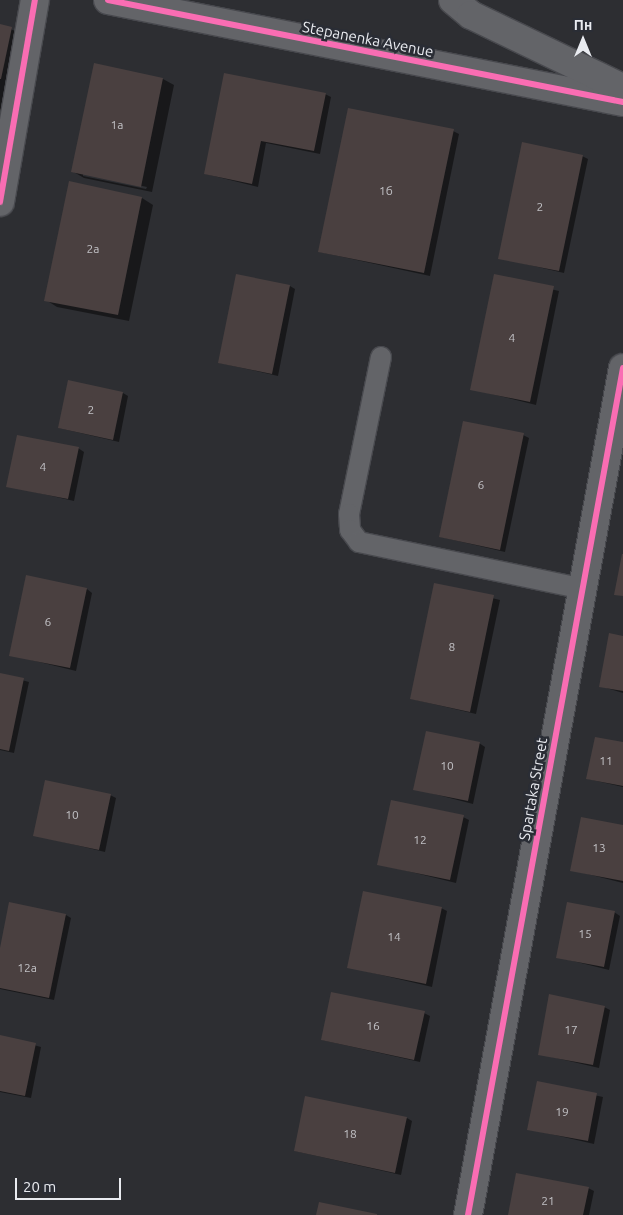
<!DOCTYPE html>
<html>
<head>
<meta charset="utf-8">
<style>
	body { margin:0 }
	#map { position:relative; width:623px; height:1215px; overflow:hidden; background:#2d2e32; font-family:Ubuntu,sans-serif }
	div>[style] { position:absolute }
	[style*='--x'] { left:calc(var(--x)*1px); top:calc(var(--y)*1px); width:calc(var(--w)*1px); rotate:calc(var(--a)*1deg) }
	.shadow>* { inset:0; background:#0007 }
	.building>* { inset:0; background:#4a4040 }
	.roads { filter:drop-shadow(1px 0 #48494e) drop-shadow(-1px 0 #48494e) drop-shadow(0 1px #48494e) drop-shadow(0 -1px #48494e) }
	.lane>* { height:20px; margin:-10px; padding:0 10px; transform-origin:10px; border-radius:10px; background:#636468 }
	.street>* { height:28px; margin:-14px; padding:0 14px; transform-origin:14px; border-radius:14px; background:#636468 }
	.cycleway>* { height:6px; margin:-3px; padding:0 3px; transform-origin:3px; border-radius:3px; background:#f96db3 }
	span { translate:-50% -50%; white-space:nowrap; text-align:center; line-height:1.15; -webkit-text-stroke:5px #2a2d35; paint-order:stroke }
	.number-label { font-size:12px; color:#c1c0c4 }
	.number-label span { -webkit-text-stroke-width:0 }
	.street-label { font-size:15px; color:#e9ebf0 }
	.north { position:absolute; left:558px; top:15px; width:50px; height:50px; -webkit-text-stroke:4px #2a2d35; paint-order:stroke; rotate:0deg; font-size:14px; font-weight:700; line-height:20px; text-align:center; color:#e9ebf0 }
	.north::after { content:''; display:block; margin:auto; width:18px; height:22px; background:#e9ebf0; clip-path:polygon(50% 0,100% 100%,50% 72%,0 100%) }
	.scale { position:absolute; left:15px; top:1178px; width:106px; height:22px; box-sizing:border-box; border:2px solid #e9ebf0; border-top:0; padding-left:6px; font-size:15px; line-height:18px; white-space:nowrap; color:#e9ebf0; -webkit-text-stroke:4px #2a2d35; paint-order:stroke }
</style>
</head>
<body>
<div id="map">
	<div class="shadow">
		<div style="clip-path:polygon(0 25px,23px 34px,0 140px)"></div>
		<div style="clip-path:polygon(evenodd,95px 64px,163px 79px,174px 85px,152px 192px,84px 178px,72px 171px,95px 64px,83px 173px,147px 187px,146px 189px,83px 176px,83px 173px)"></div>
		<div style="clip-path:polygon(325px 94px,331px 97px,320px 154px,266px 143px,258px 187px,206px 174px)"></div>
		<div style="clip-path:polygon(453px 131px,459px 134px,430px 276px,320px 252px)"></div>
		<div style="clip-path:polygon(582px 156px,588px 159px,564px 273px,500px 258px)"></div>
		<div style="clip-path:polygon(142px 198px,153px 205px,129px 321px,57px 307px,46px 300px)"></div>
		<div style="clip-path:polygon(495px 276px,559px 291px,536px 405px,471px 389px)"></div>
		<div style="clip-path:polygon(290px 286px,295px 289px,278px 376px,220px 363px)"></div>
		<div style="clip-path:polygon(123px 393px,128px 396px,119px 442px,59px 428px)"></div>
		<div style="clip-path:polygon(523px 435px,529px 438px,505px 552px,441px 537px)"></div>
		<div style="clip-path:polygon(78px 448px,84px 452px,74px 501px,8px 486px)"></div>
		<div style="clip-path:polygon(435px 584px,500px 600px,476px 714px,412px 699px)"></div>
		<div style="clip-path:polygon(87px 589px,92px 593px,76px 671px,11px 655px)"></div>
		<div style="clip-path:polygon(623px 637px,623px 693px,600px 686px)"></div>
		<div style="clip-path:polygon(0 674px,29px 682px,14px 753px,0 750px)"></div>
		<div style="clip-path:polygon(479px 743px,485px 747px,473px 804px,415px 789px)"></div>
		<div style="clip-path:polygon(623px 743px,623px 787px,588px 779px)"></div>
		<div style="clip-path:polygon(110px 795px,116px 798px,105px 852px,34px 835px)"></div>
		<div style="clip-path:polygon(463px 817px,469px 820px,456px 883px,379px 864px)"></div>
		<div style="clip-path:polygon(623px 826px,623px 883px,572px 870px)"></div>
		<div style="clip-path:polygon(441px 908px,447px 911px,432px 987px,348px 967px)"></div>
		<div style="clip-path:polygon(614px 912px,620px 916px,609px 970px,557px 957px)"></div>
		<div style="clip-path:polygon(66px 915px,71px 918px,54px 1000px,0 989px,0 954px)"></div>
		<div style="clip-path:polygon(604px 1007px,610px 1010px,599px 1068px,539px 1054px)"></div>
		<div style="clip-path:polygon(424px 1013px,430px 1016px,420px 1062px,322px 1040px)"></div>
		<div style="clip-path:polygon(0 1036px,41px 1047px,31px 1098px,0 1092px)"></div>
		<div style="clip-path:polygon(538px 1083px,603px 1097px,594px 1144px,529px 1129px)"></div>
		<div style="clip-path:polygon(407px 1118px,412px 1121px,401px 1175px,295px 1151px)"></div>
		<div style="clip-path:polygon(588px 1188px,594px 1191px,589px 1215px,509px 1215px)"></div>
	</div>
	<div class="building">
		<div style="clip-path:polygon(0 24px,12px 27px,1px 79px,0 79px)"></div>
		<div style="clip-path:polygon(94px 63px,163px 78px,141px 187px,71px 172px)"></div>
		<div style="clip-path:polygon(224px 73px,326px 93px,314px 151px,261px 141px,252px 184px,204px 174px)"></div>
		<div style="clip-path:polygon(348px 108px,454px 129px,424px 273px,318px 252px)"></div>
		<div style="clip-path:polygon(522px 142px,583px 155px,559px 271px,498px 259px)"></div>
		<div style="clip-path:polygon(69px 181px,142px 197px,118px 315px,44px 301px)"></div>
		<div style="clip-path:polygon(236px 274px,290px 285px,272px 374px,218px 363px)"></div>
		<div style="clip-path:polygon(494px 274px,554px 286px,530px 402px,470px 390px)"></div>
		<div style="clip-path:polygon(68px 380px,123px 392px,113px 440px,58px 428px)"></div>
		<div style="clip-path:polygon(463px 421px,524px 433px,500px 550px,439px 537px)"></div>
		<div style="clip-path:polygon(17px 435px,79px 447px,68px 499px,6px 487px)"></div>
		<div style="clip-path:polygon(622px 554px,623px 554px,623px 596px,614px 595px)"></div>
		<div style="clip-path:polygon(26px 575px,87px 588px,70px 668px,9px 656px)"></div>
		<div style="clip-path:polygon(434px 583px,494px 595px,470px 712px,410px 699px)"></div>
		<div style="clip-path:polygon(609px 633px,623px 636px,623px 691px,599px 687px)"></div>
		<div style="clip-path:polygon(0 673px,24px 678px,9px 751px,0 749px)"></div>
		<div style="clip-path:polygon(426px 731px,480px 742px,468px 801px,413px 790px)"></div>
		<div style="clip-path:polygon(595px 737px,623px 742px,623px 786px,586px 779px)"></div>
		<div style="clip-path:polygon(45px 780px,111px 794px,99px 850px,33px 836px)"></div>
		<div style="clip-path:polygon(391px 800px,464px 815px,450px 880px,377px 865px)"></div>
		<div style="clip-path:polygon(581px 817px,623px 825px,623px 881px,570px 871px)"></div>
		<div style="clip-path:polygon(363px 891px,442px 907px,426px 984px,347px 968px)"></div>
		<div style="clip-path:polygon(9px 902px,66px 914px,49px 998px,0 988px,0 948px)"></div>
		<div style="clip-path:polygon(567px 902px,615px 911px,604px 967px,556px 958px)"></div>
		<div style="clip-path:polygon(331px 992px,425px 1011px,414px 1060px,321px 1040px)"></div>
		<div style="clip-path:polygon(549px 994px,605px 1006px,593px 1065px,538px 1055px)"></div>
		<div style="clip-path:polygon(0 1035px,36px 1043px,25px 1096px,0 1091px)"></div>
		<div style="clip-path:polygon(537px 1081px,597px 1093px,588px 1141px,527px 1130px)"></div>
		<div style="clip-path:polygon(305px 1096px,407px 1117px,395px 1173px,294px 1151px)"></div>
		<div style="clip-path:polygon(516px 1173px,589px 1187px,583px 1215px,508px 1215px)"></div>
		<div style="clip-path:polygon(319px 1202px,377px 1214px,377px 1215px,316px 1215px)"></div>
	</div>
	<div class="roads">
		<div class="lane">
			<div style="--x:381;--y:357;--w:160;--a:101.5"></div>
			<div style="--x:349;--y:514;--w:16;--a:86"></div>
			<div style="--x:350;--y:530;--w:15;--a:53"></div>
			<div style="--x:359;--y:542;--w:229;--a:11.8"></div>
		</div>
		<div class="street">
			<div style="--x:108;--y:0;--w:525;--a:11.2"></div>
			<div style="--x:453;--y:0;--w:23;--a:40"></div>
			<div style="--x:471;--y:15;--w:169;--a:25.7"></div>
			<div style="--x:0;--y:202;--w:205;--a:-80.2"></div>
			<div style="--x:468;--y:1215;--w:861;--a:-79.63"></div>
		</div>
	</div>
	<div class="cycleway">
		<div style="--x:108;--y:0;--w:525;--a:11.2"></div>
		<div style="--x:0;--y:202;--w:205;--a:-80.2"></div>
		<div style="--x:468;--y:1215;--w:861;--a:-79.63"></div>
	</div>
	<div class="number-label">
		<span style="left:117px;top:125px">1а</span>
		<span style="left:386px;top:191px">1б</span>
		<span style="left:540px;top:207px">2</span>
		<span style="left:93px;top:249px">2а</span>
		<span style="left:512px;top:338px">4</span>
		<span style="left:91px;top:410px">2</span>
		<span style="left:43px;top:467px">4</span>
		<span style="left:481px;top:485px">6</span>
		<span style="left:48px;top:622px">6</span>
		<span style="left:452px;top:647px">8</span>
		<span style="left:606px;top:761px">11</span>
		<span style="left:447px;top:766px">10</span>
		<span style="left:72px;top:815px">10</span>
		<span style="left:420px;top:840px">12</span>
		<span style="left:599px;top:848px">13</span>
		<span style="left:585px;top:934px">15</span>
		<span style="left:394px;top:937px">14</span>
		<span style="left:27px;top:968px">12а</span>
		<span style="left:373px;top:1026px">16</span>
		<span style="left:571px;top:1030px">17</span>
		<span style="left:562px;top:1112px">19</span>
		<span style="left:350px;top:1134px">18</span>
		<span style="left:548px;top:1201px">21</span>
	</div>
	<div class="street-label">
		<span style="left:368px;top:39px;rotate:11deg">Stepanenka Avenue</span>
		<span style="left:533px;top:789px;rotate:-80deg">Spartaka Street</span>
	</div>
	<div class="north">Пн</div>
	<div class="scale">20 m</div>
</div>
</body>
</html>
